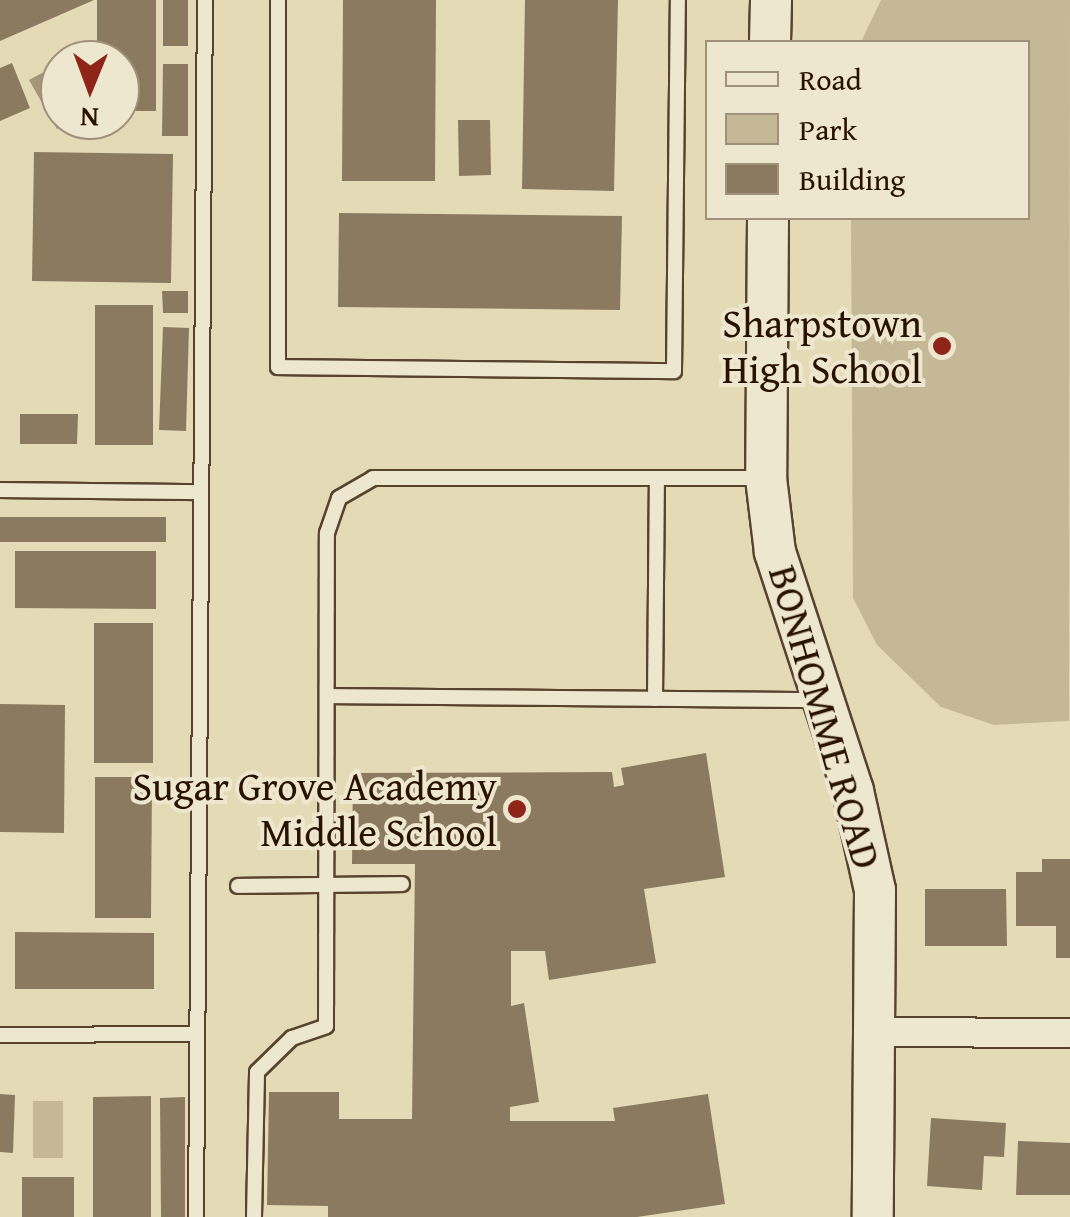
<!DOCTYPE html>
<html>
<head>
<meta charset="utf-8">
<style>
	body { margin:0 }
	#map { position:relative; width:1070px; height:1217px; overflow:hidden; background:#e5dab6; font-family:"Gentium Book Plus",serif }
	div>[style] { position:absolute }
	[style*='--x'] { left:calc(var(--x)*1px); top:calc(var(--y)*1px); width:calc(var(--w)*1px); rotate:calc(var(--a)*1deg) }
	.green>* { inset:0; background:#c5b897 }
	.water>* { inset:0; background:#a59678 }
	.building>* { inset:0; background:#8b7a5f }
	.roads { filter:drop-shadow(2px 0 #59432e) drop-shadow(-2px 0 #59432e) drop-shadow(0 2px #59432e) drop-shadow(0 -2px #59432e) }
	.lane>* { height:14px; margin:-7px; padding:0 7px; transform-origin:7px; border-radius:7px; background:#eee7d0 }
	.street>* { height:28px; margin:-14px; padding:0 14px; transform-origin:14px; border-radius:14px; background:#eee7d0 }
	.secondary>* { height:40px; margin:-20px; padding:0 20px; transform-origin:20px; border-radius:20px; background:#eee7d0 }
	.dots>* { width:28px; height:28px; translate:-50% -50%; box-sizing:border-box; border:5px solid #eee7d0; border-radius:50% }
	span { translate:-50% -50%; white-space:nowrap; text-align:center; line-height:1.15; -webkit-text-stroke:8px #eee7d0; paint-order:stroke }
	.poi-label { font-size:40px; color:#2a1100 }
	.right { translate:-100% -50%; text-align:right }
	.street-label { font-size:40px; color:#2a1100 }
	.legend { position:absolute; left:705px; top:40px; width:325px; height:180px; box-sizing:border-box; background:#eee7d0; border:2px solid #a0917d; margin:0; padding:12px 18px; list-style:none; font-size:30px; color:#2a1100 }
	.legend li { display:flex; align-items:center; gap:20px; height:50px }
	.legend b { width:50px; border:2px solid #a0917d }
	.north { position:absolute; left:40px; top:40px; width:100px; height:100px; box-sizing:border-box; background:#eee7d0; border:2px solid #a0917d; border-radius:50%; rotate:181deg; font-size:28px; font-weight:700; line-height:40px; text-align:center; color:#2a1100 }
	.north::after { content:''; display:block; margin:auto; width:35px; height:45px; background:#8f2418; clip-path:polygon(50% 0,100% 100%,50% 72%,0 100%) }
</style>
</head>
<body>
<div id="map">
	<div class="green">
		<div style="clip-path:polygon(881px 0,1070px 0,1069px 721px,994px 725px,941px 707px,877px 645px,853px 598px,851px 218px,1028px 218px,1028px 42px,861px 42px)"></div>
		<div style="clip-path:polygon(33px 1101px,63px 1101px,63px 1158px,33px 1158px)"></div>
	</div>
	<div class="water">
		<div style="clip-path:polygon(55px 66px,60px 120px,73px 120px,57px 129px,29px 80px)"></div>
	</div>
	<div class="building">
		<div style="clip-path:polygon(0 0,94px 0,0 41px)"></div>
		<div style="clip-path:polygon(97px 0,156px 0,156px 111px,120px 111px,120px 60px,97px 60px)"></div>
		<div style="clip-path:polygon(163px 0,188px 0,188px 46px,163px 46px)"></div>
		<div style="clip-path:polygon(343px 0,436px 0,435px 181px,342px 181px)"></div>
		<div style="clip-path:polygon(525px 0,618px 0,614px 191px,522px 189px)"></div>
		<div style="clip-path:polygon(12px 63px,30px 108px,0 121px,0 68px)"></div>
		<div style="clip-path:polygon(163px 64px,188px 64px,188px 136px,162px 136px)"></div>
		<div style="clip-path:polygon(458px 120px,490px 120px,491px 175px,459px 176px)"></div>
		<div style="clip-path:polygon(34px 152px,173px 154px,171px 283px,32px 281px)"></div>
		<div style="clip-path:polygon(339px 213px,622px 216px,620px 310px,338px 307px)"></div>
		<div style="clip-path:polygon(162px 291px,188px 291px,188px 313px,163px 313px)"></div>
		<div style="clip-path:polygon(95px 305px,153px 305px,153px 445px,95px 445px)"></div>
		<div style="clip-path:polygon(163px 327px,189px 328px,186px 431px,159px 430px)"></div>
		<div style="clip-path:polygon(20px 414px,78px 414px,77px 444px,20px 444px)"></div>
		<div style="clip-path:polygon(0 517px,166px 517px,166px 542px,0 542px)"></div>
		<div style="clip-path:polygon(15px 551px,156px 551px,156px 609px,15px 608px)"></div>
		<div style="clip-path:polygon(94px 623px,153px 623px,153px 763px,94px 763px)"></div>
		<div style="clip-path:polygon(0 704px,65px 705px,64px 833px,0 832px)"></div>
		<div style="clip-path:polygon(706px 753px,725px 877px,644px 889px,656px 963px,549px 980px,545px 951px,511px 951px,511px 1006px,524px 1003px,539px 1102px,510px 1107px,510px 1121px,615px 1121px,613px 1108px,708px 1094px,725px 1204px,637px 1217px,328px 1217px,328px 1206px,267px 1205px,269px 1092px,339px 1092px,339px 1119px,412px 1119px,415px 864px,352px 864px,353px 773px,612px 772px,614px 787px,624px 785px,621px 768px)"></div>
		<div style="clip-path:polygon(95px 777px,152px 777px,151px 918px,95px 918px)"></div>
		<div style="clip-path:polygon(1042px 859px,1070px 859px,1070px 958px,1056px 958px,1056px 926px,1016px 926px,1016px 872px,1042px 872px)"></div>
		<div style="clip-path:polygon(925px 889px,1006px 889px,1007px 946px,925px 946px)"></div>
		<div style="clip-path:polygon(15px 932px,154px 933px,154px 989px,15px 989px)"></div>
		<div style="clip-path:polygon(0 1094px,15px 1095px,13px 1153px,0 1152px)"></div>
		<div style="clip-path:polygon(151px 1096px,151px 1217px,93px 1217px,93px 1097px)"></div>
		<div style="clip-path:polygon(185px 1097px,185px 1217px,161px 1217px,160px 1098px)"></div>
		<div style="clip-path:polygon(931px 1118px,1006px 1123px,1004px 1157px,984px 1156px,982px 1190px,927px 1186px)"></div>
		<div style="clip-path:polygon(1018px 1141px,1070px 1143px,1070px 1195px,1016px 1195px)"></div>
		<div style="clip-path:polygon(22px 1177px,74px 1177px,74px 1217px,22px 1217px)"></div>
	</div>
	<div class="roads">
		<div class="lane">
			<div style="--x:278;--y:0;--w:367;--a:90"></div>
			<div style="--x:278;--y:367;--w:396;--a:0.6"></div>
			<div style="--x:674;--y:371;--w:371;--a:-89.4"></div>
			<div style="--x:0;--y:490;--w:201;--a:0.6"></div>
			<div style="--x:327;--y:696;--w:494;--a:0.5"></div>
			<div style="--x:655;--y:699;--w:221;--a:-89.5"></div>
			<div style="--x:238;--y:886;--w:164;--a:-0.7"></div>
			<div style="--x:0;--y:1035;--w:197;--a:-0.3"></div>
			<div style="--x:196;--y:1217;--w:1217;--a:-89.58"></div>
			<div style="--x:254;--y:1217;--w:145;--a:-88.8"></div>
			<div style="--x:257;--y:1072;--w:49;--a:-44.2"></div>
			<div style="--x:292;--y:1038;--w:36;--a:-19"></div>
			<div style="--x:326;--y:1026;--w:493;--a:-89.9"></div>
			<div style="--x:327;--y:533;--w:37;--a:-71"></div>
			<div style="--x:339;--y:498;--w:39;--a:-30"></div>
			<div style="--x:373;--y:478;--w:389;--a:0"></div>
		</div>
		<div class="street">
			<div style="--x:878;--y:1032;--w:192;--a:0.3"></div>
		</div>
		<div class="secondary">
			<div style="--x:770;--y:42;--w:42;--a:-88.6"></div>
			<div style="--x:768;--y:218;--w:260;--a:90.4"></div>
			<div style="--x:766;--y:478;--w:75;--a:83.1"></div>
			<div style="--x:775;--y:552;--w:251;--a:71.9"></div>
			<div style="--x:853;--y:791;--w:101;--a:77.5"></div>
			<div style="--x:875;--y:890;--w:327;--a:90.4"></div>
		</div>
	</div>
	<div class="dots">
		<div style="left:942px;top:346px;background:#8f2418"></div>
		<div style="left:517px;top:809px;background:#8f2418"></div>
	</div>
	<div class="poi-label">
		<span class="right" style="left:922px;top:346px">Sharpstown<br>High School</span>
		<span class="right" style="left:497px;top:809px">Sugar Grove Academy<br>Middle School</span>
	</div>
	<div class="street-label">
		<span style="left:825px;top:717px;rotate:74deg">BONHOMME ROAD</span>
	</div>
	<ul class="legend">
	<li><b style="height:12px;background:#eee7d0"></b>Road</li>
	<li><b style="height:28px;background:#c5b897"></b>Park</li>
	<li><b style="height:28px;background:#8b7a5f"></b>Building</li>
	</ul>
	<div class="north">N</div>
</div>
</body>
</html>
